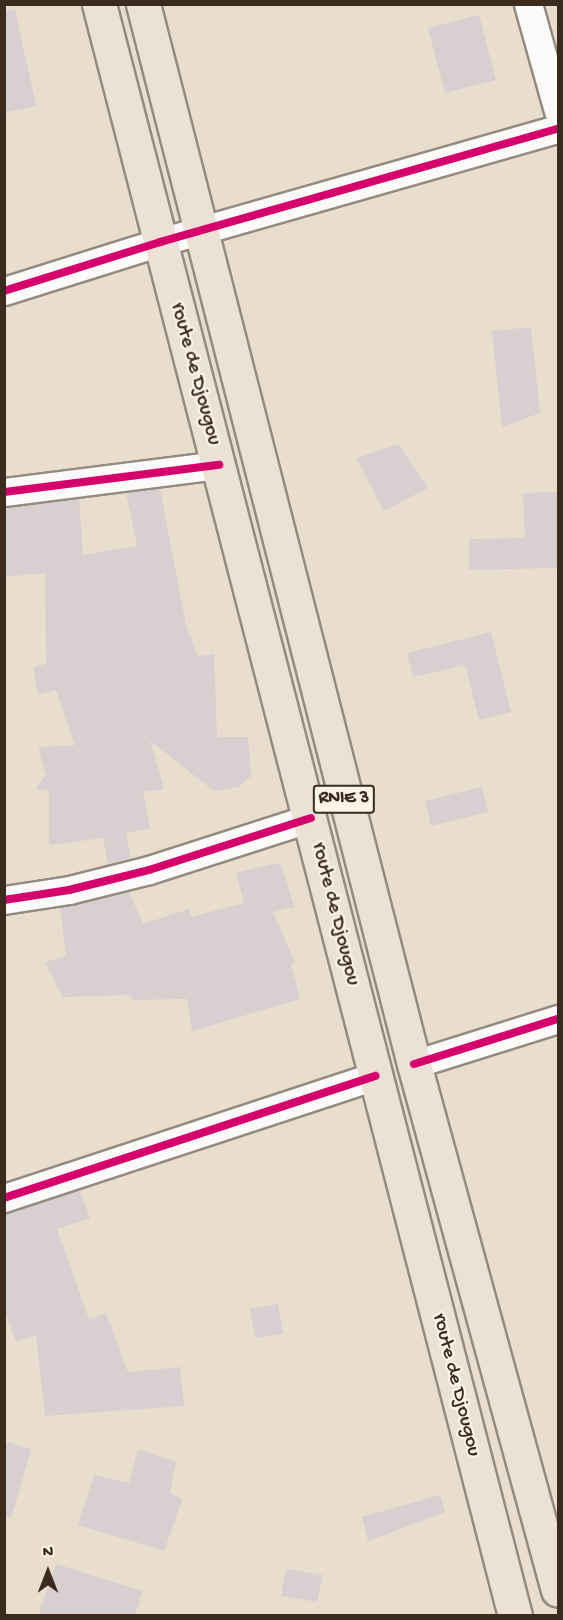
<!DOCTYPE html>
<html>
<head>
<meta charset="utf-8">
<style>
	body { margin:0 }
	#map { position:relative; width:563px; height:1620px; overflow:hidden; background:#e9dece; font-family:"Gochi Hand",sans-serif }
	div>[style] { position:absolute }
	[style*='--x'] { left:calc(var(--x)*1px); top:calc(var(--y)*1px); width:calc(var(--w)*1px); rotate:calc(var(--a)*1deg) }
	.building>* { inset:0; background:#d7cfd0 }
	.roads { filter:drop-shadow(2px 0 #938a80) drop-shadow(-2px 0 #938a80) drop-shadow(0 2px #938a80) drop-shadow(0 -2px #938a80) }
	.minor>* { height:27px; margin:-13.5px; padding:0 13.5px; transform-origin:13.5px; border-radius:13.5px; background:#fcfaf8 }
	.trunk>* { height:33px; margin:-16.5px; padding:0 16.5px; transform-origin:16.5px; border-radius:16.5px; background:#ebe1d6 }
	.cycleway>* { height:8px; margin:-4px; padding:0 4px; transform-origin:4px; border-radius:4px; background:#d6006c }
	span { translate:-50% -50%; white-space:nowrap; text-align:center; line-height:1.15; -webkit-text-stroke:4.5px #fcf5e5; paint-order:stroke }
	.shield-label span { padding:2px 4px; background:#fcf5e5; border:2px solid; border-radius:4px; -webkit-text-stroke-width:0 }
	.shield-label { font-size:18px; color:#3b2a1e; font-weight:700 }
	.street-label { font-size:20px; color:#3b2a1e }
	.frame { position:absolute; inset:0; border:6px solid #3b2a1e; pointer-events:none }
	.north { position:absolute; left:18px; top:1542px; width:60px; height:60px; -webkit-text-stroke:4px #fcf5e5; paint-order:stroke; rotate:0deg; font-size:16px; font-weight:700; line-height:24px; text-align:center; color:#3b2a1e }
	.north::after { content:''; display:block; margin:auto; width:21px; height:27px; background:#3b2a1e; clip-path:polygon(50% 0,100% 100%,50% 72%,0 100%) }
</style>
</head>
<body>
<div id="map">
	<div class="building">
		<div style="clip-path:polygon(15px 10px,36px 106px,4px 113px,4px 11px)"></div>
		<div style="clip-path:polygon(479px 15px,496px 80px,445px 93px,428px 28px)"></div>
		<div style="clip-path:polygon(531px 327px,540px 413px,502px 427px,492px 331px)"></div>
		<div style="clip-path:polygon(398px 444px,428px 488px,384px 511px,356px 458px)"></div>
		<div style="clip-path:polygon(160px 488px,186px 626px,198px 656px,214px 654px,217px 737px,248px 737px,251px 776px,239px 787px,214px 791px,150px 741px,164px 789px,143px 792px,150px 828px,126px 833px,131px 858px,108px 864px,103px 838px,49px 845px,49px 790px,36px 789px,46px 775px,38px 747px,75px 745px,56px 690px,38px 695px,33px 667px,46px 664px,45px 573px,4px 577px,4px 508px,79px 498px,83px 555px,137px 546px,126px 493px)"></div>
		<div style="clip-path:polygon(558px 492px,558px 568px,469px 570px,469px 539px,525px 538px,523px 493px)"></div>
		<div style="clip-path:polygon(491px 632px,511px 712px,479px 720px,465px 665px,413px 677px,407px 653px)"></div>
		<div style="clip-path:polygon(482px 787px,488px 812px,431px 826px,425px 801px)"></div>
		<div style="clip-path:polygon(271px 864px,281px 864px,294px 907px,273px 912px,295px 962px,291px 964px,300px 999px,192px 1031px,187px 999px,132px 1000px,131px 995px,63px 997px,45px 962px,66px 956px,60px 907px,129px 892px,143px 924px,189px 909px,191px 917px,244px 903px,236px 873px)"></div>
		<div style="clip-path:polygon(80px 1190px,90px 1218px,57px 1229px,89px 1319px,106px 1313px,128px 1372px,180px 1367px,184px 1406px,45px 1416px,36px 1335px,16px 1342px,4px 1309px,4px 1213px)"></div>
		<div style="clip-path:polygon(278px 1304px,283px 1334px,255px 1338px,250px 1309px)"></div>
		<div style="clip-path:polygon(4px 1441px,31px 1449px,11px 1518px,4px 1517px)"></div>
		<div style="clip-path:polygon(138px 1449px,176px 1462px,170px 1492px,182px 1500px,164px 1551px,78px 1525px,94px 1475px,129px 1483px)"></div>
		<div style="clip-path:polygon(440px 1495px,445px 1512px,368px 1541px,362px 1517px)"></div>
		<div style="clip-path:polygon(56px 1564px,142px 1591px,135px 1616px,38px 1616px)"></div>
		<div style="clip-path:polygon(286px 1569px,323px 1575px,317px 1602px,281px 1596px)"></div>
	</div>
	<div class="roads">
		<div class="minor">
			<div style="--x:528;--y:4;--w:111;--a:74.3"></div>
			<div style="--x:4;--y:291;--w:164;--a:-17.4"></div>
			<div style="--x:160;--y:242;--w:414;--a:-15.9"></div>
			<div style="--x:4;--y:492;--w:217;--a:-7.2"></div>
			<div style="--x:4;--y:900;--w:66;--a:-8.7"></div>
			<div style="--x:69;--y:890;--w:82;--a:-14"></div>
			<div style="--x:149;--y:870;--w:170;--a:-17.8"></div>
			<div style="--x:414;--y:1064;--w:151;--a:-17.4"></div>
			<div style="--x:4;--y:1198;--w:391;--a:-18.2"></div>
		</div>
		<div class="trunk">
			<div style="--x:99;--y:4;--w:1665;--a:75.53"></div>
			<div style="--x:143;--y:4;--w:1094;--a:75.66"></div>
			<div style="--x:414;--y:1064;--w:545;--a:74.69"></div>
		</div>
	</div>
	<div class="cycleway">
		<div style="--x:4;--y:291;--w:164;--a:-17.4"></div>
		<div style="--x:160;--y:242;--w:414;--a:-15.9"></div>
		<div style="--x:4;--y:492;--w:217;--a:-7.2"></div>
		<div style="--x:4;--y:900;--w:66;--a:-8.7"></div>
		<div style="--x:69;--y:890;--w:82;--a:-14"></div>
		<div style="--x:149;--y:870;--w:170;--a:-17.8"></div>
		<div style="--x:414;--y:1064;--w:151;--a:-17.4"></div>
		<div style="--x:4;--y:1198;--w:391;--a:-18.2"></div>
	</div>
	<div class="shield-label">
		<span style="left:344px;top:799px">RNIE 3</span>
	</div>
	<div class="street-label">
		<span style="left:195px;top:374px;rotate:75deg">route de Djougou</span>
		<span style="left:335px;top:914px;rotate:76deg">route de Djougou</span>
		<span style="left:456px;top:1385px;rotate:76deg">route de Djougou</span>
	</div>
	<div class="frame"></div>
	<div class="north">N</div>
</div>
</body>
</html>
